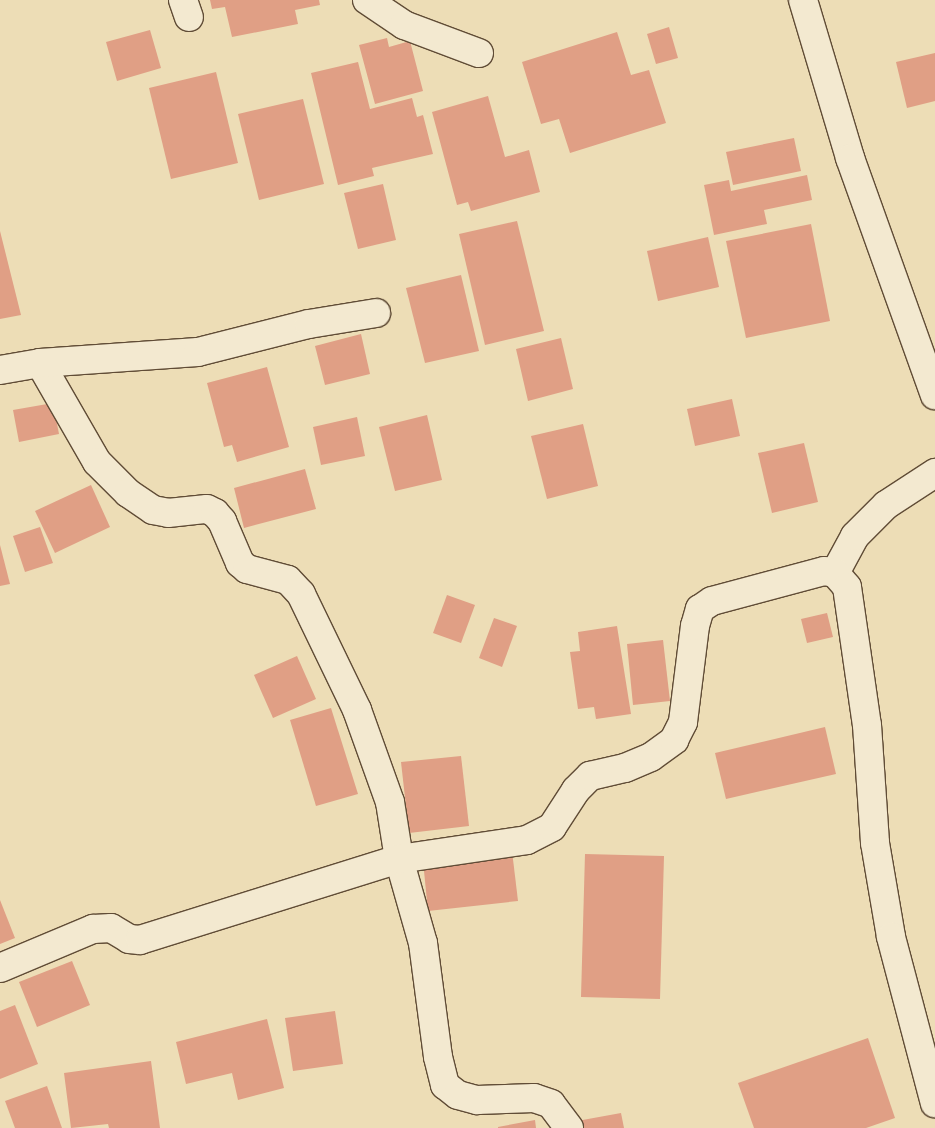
<!DOCTYPE html>
<html>
<head>
<meta charset="utf-8">
<style>
	body { margin:0 }
	#map { position:relative; width:935px; height:1128px; overflow:hidden; background:#edddb6; font-family:Cardo,serif }
	div>[style] { position:absolute }
	[style*='--x'] { left:calc(var(--x)*1px); top:calc(var(--y)*1px); width:calc(var(--w)*1px); rotate:calc(var(--a)*1deg) }
	.building>* { inset:0; background:#e09f85 }
	.roads { filter:drop-shadow(1px 0 #604c36) drop-shadow(-1px 0 #604c36) drop-shadow(0 1px #604c36) drop-shadow(0 -1px #604c36) }
	.street>* { height:28px; margin:-14px; padding:0 14px; transform-origin:14px; border-radius:14px; background:#f3e9d0 }
	span { translate:-50% -50%; white-space:nowrap; text-align:center; line-height:1.15; -webkit-text-stroke:5px #f3e9d0; paint-order:stroke }
</style>
</head>
<body>
<div id="map">
	<div class="building">
		<div style="clip-path:polygon(210px 0,319px 0,320px 5px,295px 10px,298px 24px,232px 37px,225px 7px,212px 9px)"></div>
		<div style="clip-path:polygon(669px 27px,678px 58px,656px 64px,647px 34px)"></div>
		<div style="clip-path:polygon(150px 30px,161px 68px,117px 81px,106px 42px)"></div>
		<div style="clip-path:polygon(617px 32px,631px 75px,649px 70px,666px 123px,570px 153px,559px 119px,541px 124px,522px 62px)"></div>
		<div style="clip-path:polygon(387px 38px,389px 47px,410px 41px,423px 91px,375px 104px,359px 45px)"></div>
		<div style="clip-path:polygon(935px 53px,935px 101px,907px 108px,896px 62px)"></div>
		<div style="clip-path:polygon(358px 62px,370px 109px,412px 98px,417px 117px,423px 115px,433px 154px,372px 168px,374px 176px,338px 185px,311px 73px)"></div>
		<div style="clip-path:polygon(216px 72px,238px 163px,171px 179px,149px 88px)"></div>
		<div style="clip-path:polygon(488px 96px,505px 157px,529px 150px,540px 192px,471px 211px,468px 202px,457px 205px,432px 112px)"></div>
		<div style="clip-path:polygon(303px 99px,324px 184px,259px 200px,238px 114px)"></div>
		<div style="clip-path:polygon(794px 138px,801px 171px,733px 185px,726px 152px)"></div>
		<div style="clip-path:polygon(807px 175px,812px 200px,764px 210px,767px 224px,714px 235px,704px 185px,729px 180px,731px 191px)"></div>
		<div style="clip-path:polygon(383px 184px,396px 240px,358px 249px,344px 193px)"></div>
		<div style="clip-path:polygon(517px 221px,544px 331px,485px 345px,459px 234px)"></div>
		<div style="clip-path:polygon(811px 224px,830px 321px,746px 338px,726px 241px)"></div>
		<div style="clip-path:polygon(0 231px,21px 315px,0 319px)"></div>
		<div style="clip-path:polygon(708px 237px,719px 287px,658px 301px,647px 251px)"></div>
		<div style="clip-path:polygon(461px 275px,479px 351px,425px 363px,406px 288px)"></div>
		<div style="clip-path:polygon(361px 334px,370px 374px,325px 385px,315px 346px)"></div>
		<div style="clip-path:polygon(561px 338px,573px 389px,528px 401px,516px 349px)"></div>
		<div style="clip-path:polygon(267px 367px,289px 447px,237px 462px,232px 445px,224px 447px,207px 383px)"></div>
		<div style="clip-path:polygon(732px 399px,740px 436px,695px 446px,687px 409px)"></div>
		<div style="clip-path:polygon(53px 403px,59px 434px,19px 442px,13px 410px)"></div>
		<div style="clip-path:polygon(427px 415px,442px 480px,395px 491px,379px 427px)"></div>
		<div style="clip-path:polygon(357px 417px,365px 456px,321px 465px,313px 427px)"></div>
		<div style="clip-path:polygon(583px 424px,598px 486px,547px 499px,531px 436px)"></div>
		<div style="clip-path:polygon(804px 443px,818px 502px,772px 513px,758px 453px)"></div>
		<div style="clip-path:polygon(305px 469px,316px 509px,244px 528px,234px 488px)"></div>
		<div style="clip-path:polygon(91px 485px,110px 527px,55px 553px,35px 511px)"></div>
		<div style="clip-path:polygon(40px 527px,53px 563px,25px 572px,13px 536px)"></div>
		<div style="clip-path:polygon(0 545px,10px 584px,0 586px)"></div>
		<div style="clip-path:polygon(447px 595px,475px 605px,461px 643px,433px 633px)"></div>
		<div style="clip-path:polygon(827px 613px,833px 637px,807px 643px,801px 619px)"></div>
		<div style="clip-path:polygon(494px 618px,517px 626px,502px 667px,479px 658px)"></div>
		<div style="clip-path:polygon(617px 626px,631px 714px,596px 719px,594px 707px,578px 709px,570px 652px,580px 651px,578px 632px)"></div>
		<div style="clip-path:polygon(663px 640px,670px 701px,633px 705px,627px 644px)"></div>
		<div style="clip-path:polygon(297px 656px,316px 699px,273px 718px,254px 675px)"></div>
		<div style="clip-path:polygon(331px 708px,358px 794px,316px 806px,290px 720px)"></div>
		<div style="clip-path:polygon(825px 727px,836px 774px,726px 799px,715px 753px)"></div>
		<div style="clip-path:polygon(461px 756px,469px 826px,409px 833px,401px 762px)"></div>
		<div style="clip-path:polygon(512px 851px,518px 901px,428px 911px,423px 861px)"></div>
		<div style="clip-path:polygon(585px 854px,664px 856px,660px 999px,581px 997px)"></div>
		<div style="clip-path:polygon(0 900px,15px 938px,0 944px)"></div>
		<div style="clip-path:polygon(72px 961px,90px 1005px,37px 1027px,19px 982px)"></div>
		<div style="clip-path:polygon(15px 1005px,38px 1064px,0 1079px,0 1011px)"></div>
		<div style="clip-path:polygon(335px 1011px,343px 1064px,293px 1071px,285px 1018px)"></div>
		<div style="clip-path:polygon(267px 1019px,284px 1088px,238px 1100px,232px 1073px,186px 1084px,176px 1042px)"></div>
		<div style="clip-path:polygon(868px 1038px,895px 1118px,866px 1128px,754px 1128px,738px 1083px)"></div>
		<div style="clip-path:polygon(151px 1061px,160px 1128px,109px 1128px,108px 1124px,71px 1128px,64px 1073px)"></div>
		<div style="clip-path:polygon(47px 1086px,62px 1128px,15px 1128px,5px 1101px)"></div>
		<div style="clip-path:polygon(621px 1113px,624px 1128px,579px 1128px,577px 1121px)"></div>
		<div style="clip-path:polygon(535px 1120px,536px 1128px,498px 1128px,498px 1127px)"></div>
	</div>
	<div class="roads">
		<div class="street">
			<div style="--x:183;--y:0;--w:18;--a:71"></div>
			<div style="--x:367;--y:0;--w:45;--a:34"></div>
			<div style="--x:404;--y:25;--w:80;--a:20.5"></div>
			<div style="--x:803;--y:0;--w:165;--a:73.4"></div>
			<div style="--x:850;--y:158;--w:252;--a:70.3"></div>
			<div style="--x:40;--y:363;--w:114;--a:60.1"></div>
			<div style="--x:97;--y:462;--w:44;--a:45"></div>
			<div style="--x:128;--y:493;--w:30;--a:34"></div>
			<div style="--x:153;--y:510;--w:15;--a:11"></div>
			<div style="--x:168;--y:513;--w:39;--a:-6"></div>
			<div style="--x:207;--y:509;--w:9;--a:27"></div>
			<div style="--x:215;--y:513;--w:11;--a:49"></div>
			<div style="--x:222;--y:521;--w:46;--a:66.8"></div>
			<div style="--x:240;--y:563;--w:9;--a:41"></div>
			<div style="--x:247;--y:569;--w:42;--a:15"></div>
			<div style="--x:288;--y:580;--w:19;--a:47"></div>
			<div style="--x:301;--y:594;--w:129;--a:64.2"></div>
			<div style="--x:357;--y:710;--w:98;--a:70.3"></div>
			<div style="--x:390;--y:802;--w:58;--a:81"></div>
			<div style="--x:399;--y:859;--w:87;--a:74.1"></div>
			<div style="--x:423;--y:943;--w:115;--a:82.5"></div>
			<div style="--x:438;--y:1057;--w:29;--a:76"></div>
			<div style="--x:445;--y:1085;--w:16;--a:38"></div>
			<div style="--x:458;--y:1095;--w:20;--a:15"></div>
			<div style="--x:477;--y:1100;--w:57;--a:-2"></div>
			<div style="--x:534;--y:1098;--w:18;--a:19"></div>
			<div style="--x:551;--y:1104;--w:30;--a:53"></div>
			<div style="--x:0;--y:370;--w:41;--a:-9.9"></div>
			<div style="--x:40;--y:363;--w:158;--a:-4"></div>
			<div style="--x:198;--y:352;--w:114;--a:-14.2"></div>
			<div style="--x:309;--y:324;--w:68;--a:-9.3"></div>
			<div style="--x:835;--y:573;--w:42;--a:-61.6"></div>
			<div style="--x:855;--y:536;--w:44;--a:-45"></div>
			<div style="--x:886;--y:505;--w:59;--a:-33.1"></div>
			<div style="--x:0;--y:968;--w:101;--a:-22.8"></div>
			<div style="--x:93;--y:929;--w:18;--a:-3"></div>
			<div style="--x:111;--y:928;--w:21;--a:31"></div>
			<div style="--x:129;--y:939;--w:11;--a:5"></div>
			<div style="--x:140;--y:940;--w:271;--a:-17.4"></div>
			<div style="--x:399;--y:859;--w:129;--a:-8.4"></div>
			<div style="--x:527;--y:840;--w:28;--a:-27"></div>
			<div style="--x:552;--y:827;--w:44;--a:-57"></div>
			<div style="--x:576;--y:790;--w:20;--a:-45"></div>
			<div style="--x:590;--y:776;--w:36;--a:-13"></div>
			<div style="--x:625;--y:768;--w:28;--a:-23"></div>
			<div style="--x:651;--y:757;--w:29;--a:-36"></div>
			<div style="--x:674;--y:740;--w:20;--a:-63"></div>
			<div style="--x:683;--y:722;--w:97;--a:-82.9"></div>
			<div style="--x:695;--y:626;--w:18;--a:-74"></div>
			<div style="--x:700;--y:609;--w:14;--a:-34"></div>
			<div style="--x:712;--y:601;--w:116;--a:-15"></div>
			<div style="--x:824;--y:571;--w:11;--a:10"></div>
			<div style="--x:835;--y:573;--w:18;--a:49"></div>
			<div style="--x:847;--y:587;--w:139;--a:81.8"></div>
			<div style="--x:867;--y:725;--w:118;--a:86.1"></div>
			<div style="--x:875;--y:843;--w:95;--a:80.3"></div>
			<div style="--x:891;--y:937;--w:172;--a:75.2"></div>
		</div>
	</div>
</div>
</body>
</html>
